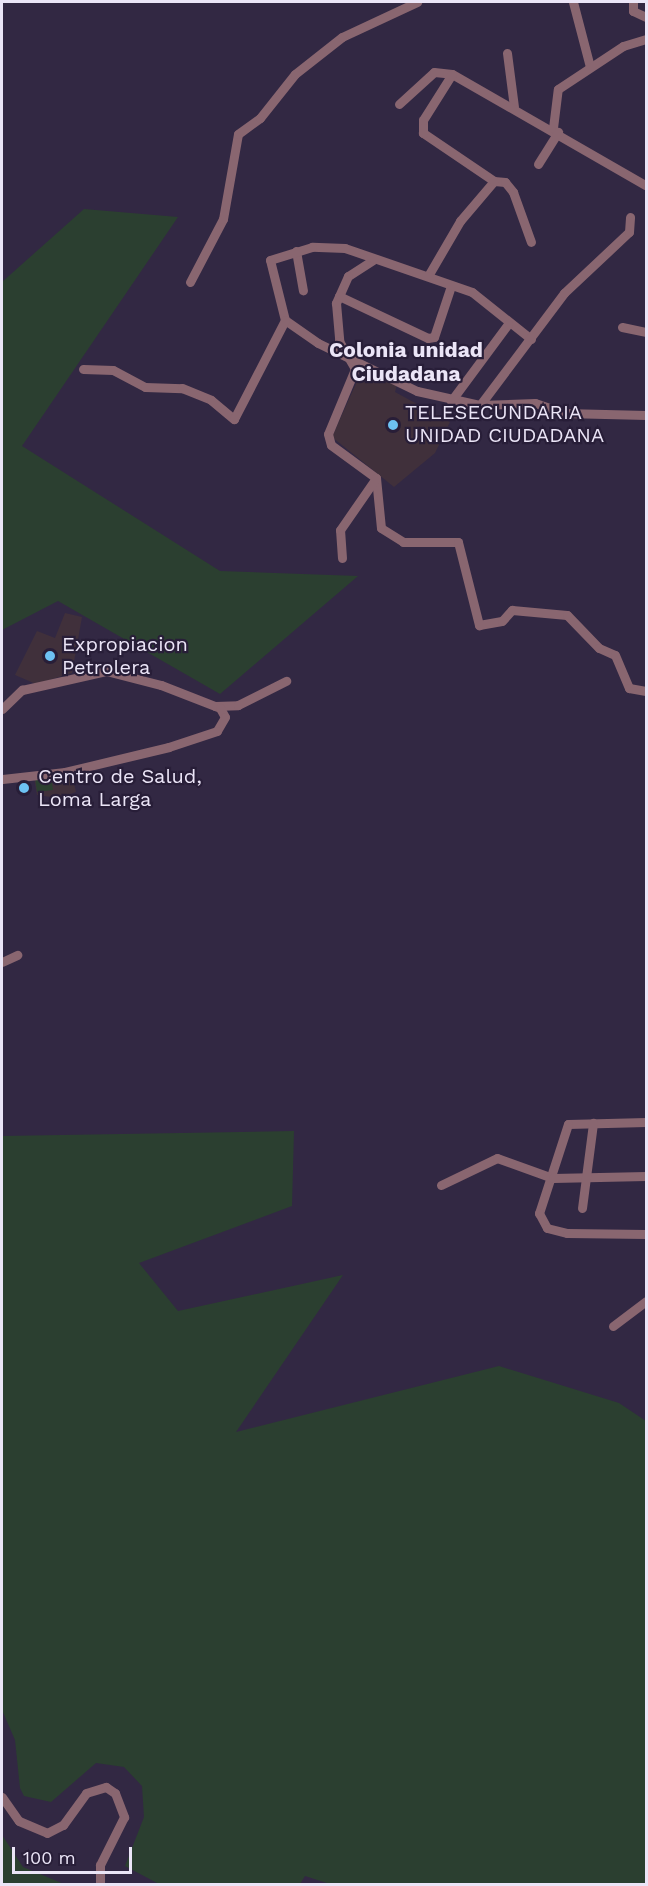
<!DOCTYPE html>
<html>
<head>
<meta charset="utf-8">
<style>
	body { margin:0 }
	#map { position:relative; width:648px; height:1886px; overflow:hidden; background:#322843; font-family:"Work Sans",sans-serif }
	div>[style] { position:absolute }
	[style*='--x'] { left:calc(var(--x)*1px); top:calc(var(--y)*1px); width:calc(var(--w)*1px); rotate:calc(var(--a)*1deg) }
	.education>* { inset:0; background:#40303b }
	.green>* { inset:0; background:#2b3f30 }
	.minor>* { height:9px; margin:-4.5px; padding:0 4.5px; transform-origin:4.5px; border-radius:4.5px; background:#896670 }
	.dots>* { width:16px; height:16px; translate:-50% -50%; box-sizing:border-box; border:3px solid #281e38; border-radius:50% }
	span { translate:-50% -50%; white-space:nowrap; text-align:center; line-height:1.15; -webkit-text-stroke:4.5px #281e38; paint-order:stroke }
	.poi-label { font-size:20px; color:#ebe5f7 }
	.left { translate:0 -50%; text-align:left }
	.neighbourhood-label { font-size:21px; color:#ebe5f7; font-weight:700 }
	.frame { position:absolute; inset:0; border:3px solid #ebe5f7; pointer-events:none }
	.scale { position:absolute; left:12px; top:1847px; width:120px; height:27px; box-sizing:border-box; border:3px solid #ebe5f7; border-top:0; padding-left:8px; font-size:18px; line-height:21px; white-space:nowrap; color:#ebe5f7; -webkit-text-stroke:4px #281e38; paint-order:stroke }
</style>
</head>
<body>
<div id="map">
	<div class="education">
		<div style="clip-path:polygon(363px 368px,397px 384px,395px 392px,450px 422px,435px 453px,394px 487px,332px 437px)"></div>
		<div style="clip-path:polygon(65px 613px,82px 617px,72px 673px,36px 684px,15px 675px,37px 631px,55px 638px)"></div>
		<div style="clip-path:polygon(72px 774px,76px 792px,58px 798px,37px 795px,34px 777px)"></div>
	</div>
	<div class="green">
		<div style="clip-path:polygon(84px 209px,178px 217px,22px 446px,220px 571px,358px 576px,220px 694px,58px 601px,2px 630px,2px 282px)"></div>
		<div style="clip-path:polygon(51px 776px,53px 790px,37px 792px,35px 778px)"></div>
		<div style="clip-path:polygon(294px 1131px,292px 1206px,139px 1263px,178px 1311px,343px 1275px,236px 1432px,499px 1366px,619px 1403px,646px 1421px,646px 1884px,330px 1884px,305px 1876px,300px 1884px,159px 1884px,125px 1866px,144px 1817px,142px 1786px,124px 1767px,96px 1763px,51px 1802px,24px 1796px,20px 1788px,15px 1740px,2px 1710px,2px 1136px)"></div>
		<div style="clip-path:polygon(2px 1835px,23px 1867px,64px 1884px,2px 1884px)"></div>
	</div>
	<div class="minor">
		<div style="--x:573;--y:2;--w:67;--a:75.3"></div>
		<div style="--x:633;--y:2;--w:9;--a:90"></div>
		<div style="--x:633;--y:11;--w:14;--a:25"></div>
		<div style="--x:507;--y:53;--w:54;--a:82.6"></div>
		<div style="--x:399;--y:104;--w:47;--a:-42.4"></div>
		<div style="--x:434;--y:72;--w:18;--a:6"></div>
		<div style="--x:452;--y:74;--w:223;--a:29.9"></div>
		<div style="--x:553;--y:128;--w:39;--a:-83"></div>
		<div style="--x:558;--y:89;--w:78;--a:-33.5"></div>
		<div style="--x:623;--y:46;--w:24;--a:-17"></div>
		<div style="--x:538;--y:164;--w:38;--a:-58"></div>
		<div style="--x:494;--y:181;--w:11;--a:5"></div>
		<div style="--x:505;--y:182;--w:13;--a:51"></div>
		<div style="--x:513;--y:192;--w:53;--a:70.2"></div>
		<div style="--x:296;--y:251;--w:40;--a:80"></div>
		<div style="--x:373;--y:260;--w:30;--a:147"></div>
		<div style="--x:348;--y:276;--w:30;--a:114"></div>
		<div style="--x:336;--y:303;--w:38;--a:85"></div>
		<div style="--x:339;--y:341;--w:32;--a:60"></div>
		<div style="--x:355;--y:369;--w:70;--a:112.6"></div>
		<div style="--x:328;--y:434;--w:11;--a:75"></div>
		<div style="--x:331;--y:445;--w:56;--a:36.3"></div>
		<div style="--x:376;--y:478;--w:50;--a:84.3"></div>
		<div style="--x:381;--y:528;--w:26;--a:32"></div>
		<div style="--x:403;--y:542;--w:55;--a:0"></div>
		<div style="--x:458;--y:542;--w:86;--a:75.8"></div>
		<div style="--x:479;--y:625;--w:23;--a:-10"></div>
		<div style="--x:502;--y:621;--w:15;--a:-48"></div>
		<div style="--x:512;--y:610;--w:55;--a:5.2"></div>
		<div style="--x:567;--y:615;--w:46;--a:45.9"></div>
		<div style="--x:599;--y:648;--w:17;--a:24"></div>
		<div style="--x:615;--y:655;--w:36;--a:67"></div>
		<div style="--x:629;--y:688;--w:17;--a:10"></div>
		<div style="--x:428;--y:276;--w:64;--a:-59.8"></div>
		<div style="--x:460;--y:221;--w:52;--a:-49.6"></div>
		<div style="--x:494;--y:181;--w:86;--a:-145.9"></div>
		<div style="--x:423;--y:133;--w:13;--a:-90"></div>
		<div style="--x:423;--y:120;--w:54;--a:-57.8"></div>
		<div style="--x:190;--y:282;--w:71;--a:-62.4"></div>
		<div style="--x:223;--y:219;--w:86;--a:-80"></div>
		<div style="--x:238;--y:134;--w:27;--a:-36"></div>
		<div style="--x:260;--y:118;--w:56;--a:-51.5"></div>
		<div style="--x:295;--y:74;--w:60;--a:-38.2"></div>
		<div style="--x:342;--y:37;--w:83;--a:-25"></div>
		<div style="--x:339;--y:296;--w:98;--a:25.3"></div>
		<div style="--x:428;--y:338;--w:6;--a:-9"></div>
		<div style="--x:434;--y:337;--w:54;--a:-71.6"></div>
		<div style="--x:622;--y:327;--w:25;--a:12"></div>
		<div style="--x:531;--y:339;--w:75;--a:-141.5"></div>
		<div style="--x:472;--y:292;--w:134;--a:-160.9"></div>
		<div style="--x:345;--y:248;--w:33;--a:-178"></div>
		<div style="--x:312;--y:247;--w:44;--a:162.8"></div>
		<div style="--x:270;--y:260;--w:62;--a:76"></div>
		<div style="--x:285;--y:320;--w:40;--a:34.9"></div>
		<div style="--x:318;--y:343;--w:110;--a:25.9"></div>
		<div style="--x:417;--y:391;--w:65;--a:12.5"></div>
		<div style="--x:480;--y:405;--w:55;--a:-2.1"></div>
		<div style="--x:535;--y:403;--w:31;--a:19"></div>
		<div style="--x:564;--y:413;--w:82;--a:1.4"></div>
		<div style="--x:83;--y:369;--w:30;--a:2"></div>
		<div style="--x:113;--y:370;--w:36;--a:28"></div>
		<div style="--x:145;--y:387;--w:37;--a:2"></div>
		<div style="--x:182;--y:388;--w:31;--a:22"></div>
		<div style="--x:211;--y:400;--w:30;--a:40"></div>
		<div style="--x:234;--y:419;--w:111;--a:-62.7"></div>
		<div style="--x:451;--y:401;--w:96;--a:-53.5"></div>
		<div style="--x:480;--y:405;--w:140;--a:-53.1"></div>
		<div style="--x:564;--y:293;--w:89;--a:-43.2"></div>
		<div style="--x:629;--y:232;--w:15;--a:-86"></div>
		<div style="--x:342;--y:558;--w:28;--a:-94"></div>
		<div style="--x:340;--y:530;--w:63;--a:-55.3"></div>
		<div style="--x:215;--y:706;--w:23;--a:-2"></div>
		<div style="--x:238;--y:705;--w:54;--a:-26.6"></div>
		<div style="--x:2;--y:709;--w:28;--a:-44"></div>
		<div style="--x:22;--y:690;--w:86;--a:-12.7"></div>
		<div style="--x:106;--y:671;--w:57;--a:14.3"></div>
		<div style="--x:161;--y:685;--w:63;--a:21.3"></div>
		<div style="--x:220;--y:708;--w:10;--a:61"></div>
		<div style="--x:225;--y:717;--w:16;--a:120"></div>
		<div style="--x:217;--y:731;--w:51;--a:161.6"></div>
		<div style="--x:169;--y:747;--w:107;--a:166.5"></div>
		<div style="--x:65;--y:772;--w:63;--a:173.7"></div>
		<div style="--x:2;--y:962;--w:17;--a:-25"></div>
		<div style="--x:646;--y:1122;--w:78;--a:178.5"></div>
		<div style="--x:568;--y:1124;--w:94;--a:108"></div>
		<div style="--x:539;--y:1213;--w:17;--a:62"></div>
		<div style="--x:547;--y:1228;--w:21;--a:14"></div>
		<div style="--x:567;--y:1233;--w:79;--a:0.7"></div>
		<div style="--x:441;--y:1185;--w:62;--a:-25.7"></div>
		<div style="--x:497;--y:1158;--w:59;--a:19.7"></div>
		<div style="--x:553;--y:1178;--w:93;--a:-1.2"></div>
		<div style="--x:582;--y:1208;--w:86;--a:-82.6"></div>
		<div style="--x:613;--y:1326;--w:41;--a:-37.1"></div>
		<div style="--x:2;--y:1797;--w:29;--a:55"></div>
		<div style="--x:19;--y:1821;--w:30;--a:23"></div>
		<div style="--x:47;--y:1833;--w:18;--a:-27"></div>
		<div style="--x:63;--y:1825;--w:39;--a:-54"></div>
		<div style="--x:86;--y:1793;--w:21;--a:-17"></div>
		<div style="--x:106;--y:1787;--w:11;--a:34"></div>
		<div style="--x:115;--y:1793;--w:26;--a:69"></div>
		<div style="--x:124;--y:1817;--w:54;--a:116.6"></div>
		<div style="--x:100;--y:1865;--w:19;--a:90"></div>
	</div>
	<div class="dots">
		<div style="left:393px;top:425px;background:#6dc2f3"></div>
		<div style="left:50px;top:656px;background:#6dc2f3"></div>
		<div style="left:24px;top:788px;background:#6dc2f3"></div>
	</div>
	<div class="poi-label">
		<span class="left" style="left:405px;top:424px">TELESECUNDARIA<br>UNIDAD CIUDADANA</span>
		<span class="left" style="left:62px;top:656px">Expropiacion<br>Petrolera</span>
		<span class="left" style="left:38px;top:788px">Centro de Salud,<br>Loma Larga</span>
	</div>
	<div class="neighbourhood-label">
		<span style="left:406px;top:362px">Colonia unidad<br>Ciudadana</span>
	</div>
	<div class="frame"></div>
	<div class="scale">100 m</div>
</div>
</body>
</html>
